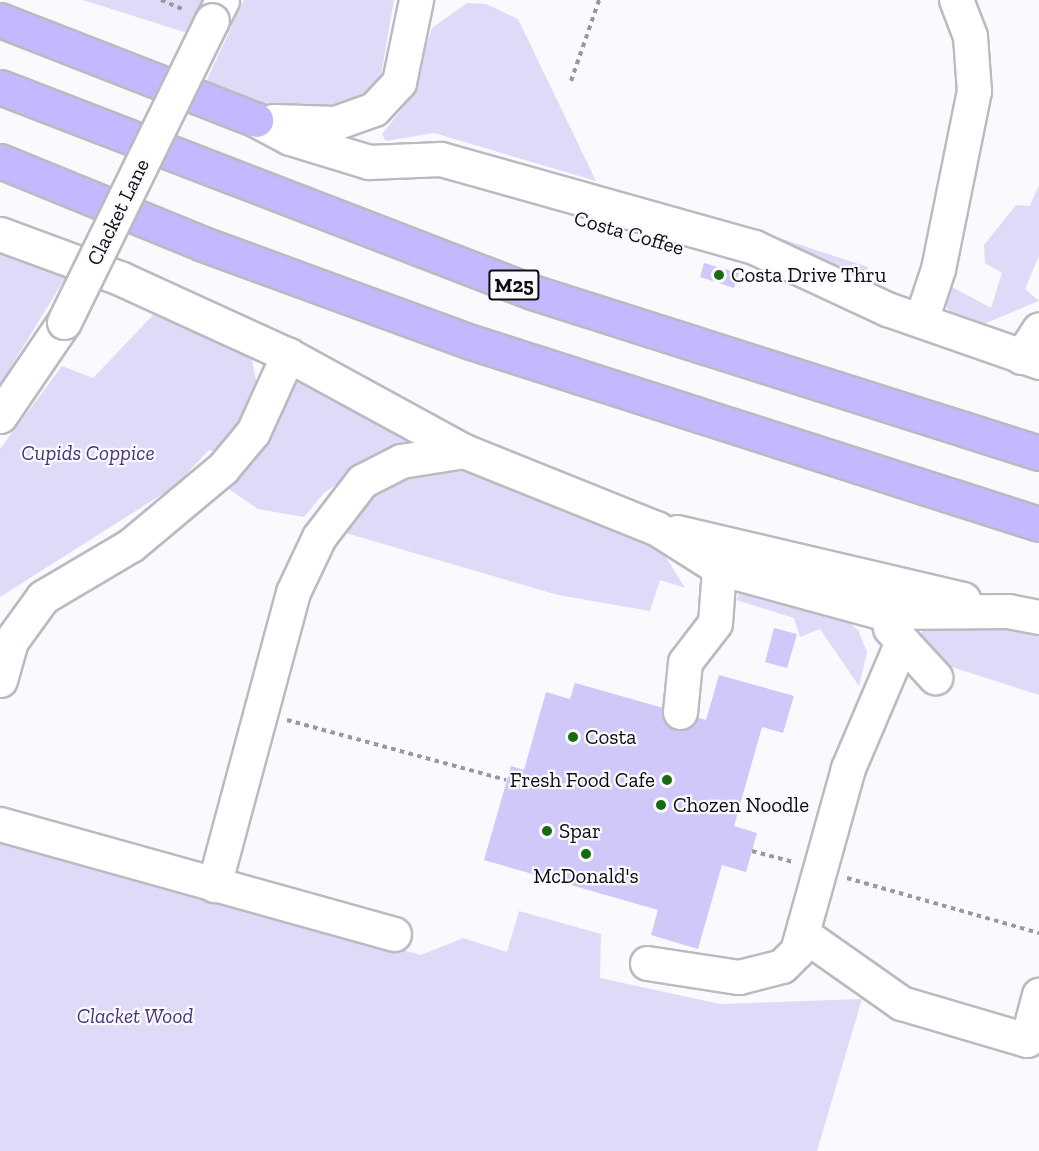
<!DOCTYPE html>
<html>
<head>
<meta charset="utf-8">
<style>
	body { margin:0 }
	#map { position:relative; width:1039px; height:1151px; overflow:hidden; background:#fafafe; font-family:"Zilla Slab",serif }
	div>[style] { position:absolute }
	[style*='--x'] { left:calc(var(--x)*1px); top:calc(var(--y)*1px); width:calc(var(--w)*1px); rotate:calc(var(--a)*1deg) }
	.green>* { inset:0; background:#dedaf7 }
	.building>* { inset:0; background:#cfc8f8 }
	.path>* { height:4px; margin-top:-2px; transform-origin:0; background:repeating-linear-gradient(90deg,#99999c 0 4.5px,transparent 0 9px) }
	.roads { filter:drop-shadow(2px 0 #bbbac1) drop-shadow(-2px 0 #bbbac1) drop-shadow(0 2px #bbbac1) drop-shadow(0 -2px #bbbac1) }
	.minor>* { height:33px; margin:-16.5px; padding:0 16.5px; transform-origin:16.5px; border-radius:16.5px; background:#fff }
	.highway>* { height:33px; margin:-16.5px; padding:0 16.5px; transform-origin:16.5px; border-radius:16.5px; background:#c5b8fe }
	.bridges { filter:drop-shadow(2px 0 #bbbac1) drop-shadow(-2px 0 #bbbac1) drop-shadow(0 2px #bbbac1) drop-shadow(0 -2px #bbbac1) }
	.minor-bridge>* { height:33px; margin:-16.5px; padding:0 16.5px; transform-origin:16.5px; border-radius:16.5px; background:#fff }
	.dots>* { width:16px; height:16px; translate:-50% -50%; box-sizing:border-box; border:3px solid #fafafe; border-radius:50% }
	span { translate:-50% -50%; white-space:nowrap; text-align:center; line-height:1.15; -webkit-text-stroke:4.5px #fafafe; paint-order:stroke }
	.shield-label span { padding:2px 4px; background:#fafafe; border:2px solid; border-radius:4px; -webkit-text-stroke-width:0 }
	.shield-label { font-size:20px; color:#0e0e10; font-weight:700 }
	.street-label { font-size:21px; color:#0e0e10 }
	.poi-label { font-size:21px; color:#0e0e10 }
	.left { translate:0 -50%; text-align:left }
	.right { translate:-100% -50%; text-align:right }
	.park-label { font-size:21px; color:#47357a; font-style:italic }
</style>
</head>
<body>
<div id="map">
	<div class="green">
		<div style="clip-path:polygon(83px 0,222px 0,212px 20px,184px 32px)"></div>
		<div style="clip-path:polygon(244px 0,394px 0,381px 75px,359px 101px,329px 114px,260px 106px,204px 86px)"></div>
		<div style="clip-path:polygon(467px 3px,486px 4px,518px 19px,596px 181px,434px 133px,386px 141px,382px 134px,409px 100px,432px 28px)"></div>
		<div style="clip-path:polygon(1039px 185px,1039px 256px,1025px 289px,1039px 301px,976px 327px,963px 325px,947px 308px,943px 282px,991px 308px,1002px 273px,985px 263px,984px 245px,1016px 205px,1030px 206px)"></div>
		<div style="clip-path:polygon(761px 232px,868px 267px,862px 284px)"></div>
		<div style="clip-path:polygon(0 253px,65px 278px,0 385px)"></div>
		<div style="clip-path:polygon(156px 312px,251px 355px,257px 385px,246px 415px,216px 452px,209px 450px,175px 486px,0 597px,0 449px,62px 366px,93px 378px)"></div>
		<div style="clip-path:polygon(296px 375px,410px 437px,410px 443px,379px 454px,324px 493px,304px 517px,258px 509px,226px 487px,250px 465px)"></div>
		<div style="clip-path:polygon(425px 466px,462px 467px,628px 530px,664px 554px,685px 588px,660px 580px,650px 611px,558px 595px,332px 529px,355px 502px)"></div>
		<div style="clip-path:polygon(741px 589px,845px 619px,858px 630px,867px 652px,859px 686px,820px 629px,800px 637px,794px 618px,736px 600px)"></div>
		<div style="clip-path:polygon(936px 622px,1039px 634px,1039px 695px,939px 663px,919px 634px)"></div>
		<div style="clip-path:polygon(0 839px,421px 955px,463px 938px,507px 952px,519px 911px,601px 934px,600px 978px,720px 1004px,862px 999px,817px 1151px,0 1151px)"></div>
	</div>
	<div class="building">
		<div style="clip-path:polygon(704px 263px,739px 273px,734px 288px,700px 277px)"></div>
		<div style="clip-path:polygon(774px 628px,797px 634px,787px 668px,765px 662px)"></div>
		<div style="clip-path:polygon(719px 675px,794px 696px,783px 733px,762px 727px,734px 826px,757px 833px,746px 872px,722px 865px,698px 949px,651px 935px,658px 910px,484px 860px,511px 766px,524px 770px,546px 692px,570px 699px,575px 683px,706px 720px)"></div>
	</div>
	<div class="path">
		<div style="--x:161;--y:0;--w:26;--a:23"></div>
		<div style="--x:571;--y:81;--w:86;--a:-70.9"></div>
		<div style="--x:287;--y:720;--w:227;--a:15.3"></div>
		<div style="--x:752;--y:851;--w:42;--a:15"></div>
		<div style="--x:847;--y:878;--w:200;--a:16"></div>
	</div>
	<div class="roads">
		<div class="minor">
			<div style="--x:212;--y:20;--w:22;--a:-63"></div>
			<div style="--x:256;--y:120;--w:38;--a:28"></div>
			<div style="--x:290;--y:138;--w:83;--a:16.9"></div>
			<div style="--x:369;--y:162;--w:72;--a:-2.4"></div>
			<div style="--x:441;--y:159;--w:325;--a:15.7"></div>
			<div style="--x:754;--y:247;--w:147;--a:25"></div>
			<div style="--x:887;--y:309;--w:161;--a:19.2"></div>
			<div style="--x:273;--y:121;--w:62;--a:1.8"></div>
			<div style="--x:335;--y:123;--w:41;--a:-19.7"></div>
			<div style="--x:374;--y:109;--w:37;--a:-47"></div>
			<div style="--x:399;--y:82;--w:84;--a:-78.3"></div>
			<div style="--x:0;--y:234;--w:130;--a:20.2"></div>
			<div style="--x:122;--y:279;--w:183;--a:24.6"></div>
			<div style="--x:288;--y:355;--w:200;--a:28.6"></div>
			<div style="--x:464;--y:451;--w:207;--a:21.9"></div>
			<div style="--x:656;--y:528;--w:75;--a:32.4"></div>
			<div style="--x:719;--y:568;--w:167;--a:15.3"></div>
			<div style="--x:880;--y:612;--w:128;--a:-0.4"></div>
			<div style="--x:1008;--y:611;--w:32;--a:11"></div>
			<div style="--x:921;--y:320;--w:54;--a:-71.6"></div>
			<div style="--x:938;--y:269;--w:182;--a:-78.6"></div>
			<div style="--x:974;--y:91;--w:55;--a:-94.2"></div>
			<div style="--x:970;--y:36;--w:39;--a:-111"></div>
			<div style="--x:1021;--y:357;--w:33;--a:-57"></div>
			<div style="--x:0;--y:416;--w:114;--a:-55.8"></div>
			<div style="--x:677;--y:532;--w:294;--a:13.2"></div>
			<div style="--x:890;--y:628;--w:67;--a:47.4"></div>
			<div style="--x:0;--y:680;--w:41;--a:-74.2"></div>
			<div style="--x:11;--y:641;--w:54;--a:-54"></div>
			<div style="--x:43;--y:597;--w:102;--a:-30.6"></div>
			<div style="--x:131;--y:545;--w:120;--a:-39.9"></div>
			<div style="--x:223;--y:468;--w:47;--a:-50.2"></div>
			<div style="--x:253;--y:432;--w:85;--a:-65.6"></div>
			<div style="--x:680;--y:712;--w:50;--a:-84.3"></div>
			<div style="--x:685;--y:662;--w:49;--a:-52.4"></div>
			<div style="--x:715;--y:623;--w:55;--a:-85.8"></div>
			<div style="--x:0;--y:824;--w:409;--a:15.6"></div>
			<div style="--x:214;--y:885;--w:303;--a:-74.9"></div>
			<div style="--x:293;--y:592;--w:61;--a:-64.7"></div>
			<div style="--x:319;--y:537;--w:71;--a:-52.5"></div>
			<div style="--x:362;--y:481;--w:44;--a:-27.1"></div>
			<div style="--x:401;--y:461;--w:64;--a:-9"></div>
			<div style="--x:803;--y:934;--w:120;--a:35.1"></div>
			<div style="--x:901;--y:1003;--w:131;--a:16.4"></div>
			<div style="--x:1027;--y:1040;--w:47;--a:-75.1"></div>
			<div style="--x:647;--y:963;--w:93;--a:8.7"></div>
			<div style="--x:739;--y:977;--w:44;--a:-14.3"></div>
			<div style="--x:782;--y:966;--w:21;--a:-45"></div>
			<div style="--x:797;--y:951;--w:190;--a:-74.4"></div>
			<div style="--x:848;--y:768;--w:135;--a:-66.9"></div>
		</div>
		<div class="highway">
			<div style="--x:0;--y:20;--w:275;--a:21.3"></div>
			<div style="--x:0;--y:87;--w:570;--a:21.07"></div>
			<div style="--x:532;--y:292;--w:532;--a:17.62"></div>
			<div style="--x:0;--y:161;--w:219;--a:22.2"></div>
			<div style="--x:203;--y:244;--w:285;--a:20.1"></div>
			<div style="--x:471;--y:342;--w:596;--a:17.77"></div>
		</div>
	</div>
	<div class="bridges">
		<div class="minor-bridge">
			<div style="--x:64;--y:322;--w:336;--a:-63.9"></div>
		</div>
	</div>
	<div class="dots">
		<div style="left:719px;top:275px;background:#176b11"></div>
		<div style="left:573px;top:737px;background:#176b11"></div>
		<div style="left:667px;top:780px;background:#176b11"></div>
		<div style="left:661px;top:805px;background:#176b11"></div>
		<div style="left:547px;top:831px;background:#176b11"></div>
		<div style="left:586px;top:854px;background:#176b11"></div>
	</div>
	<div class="shield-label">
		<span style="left:514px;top:285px">M25</span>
	</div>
	<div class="street-label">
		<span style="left:118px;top:212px;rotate:-64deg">Clacket Lane</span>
		<span style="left:629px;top:233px;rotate:16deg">Costa Coffee</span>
	</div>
	<div class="poi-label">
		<span class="left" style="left:731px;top:275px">Costa Drive Thru</span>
		<span class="left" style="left:585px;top:737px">Costa</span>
		<span class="right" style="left:655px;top:780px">Fresh Food Cafe</span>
		<span class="left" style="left:673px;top:805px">Chozen Noodle</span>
		<span class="left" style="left:559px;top:831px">Spar</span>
		<span style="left:586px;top:876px">McDonald's</span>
	</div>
	<div class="park-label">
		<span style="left:88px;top:453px">Cupids Coppice</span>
		<span style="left:135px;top:1016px">Clacket Wood</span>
	</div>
</div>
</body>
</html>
